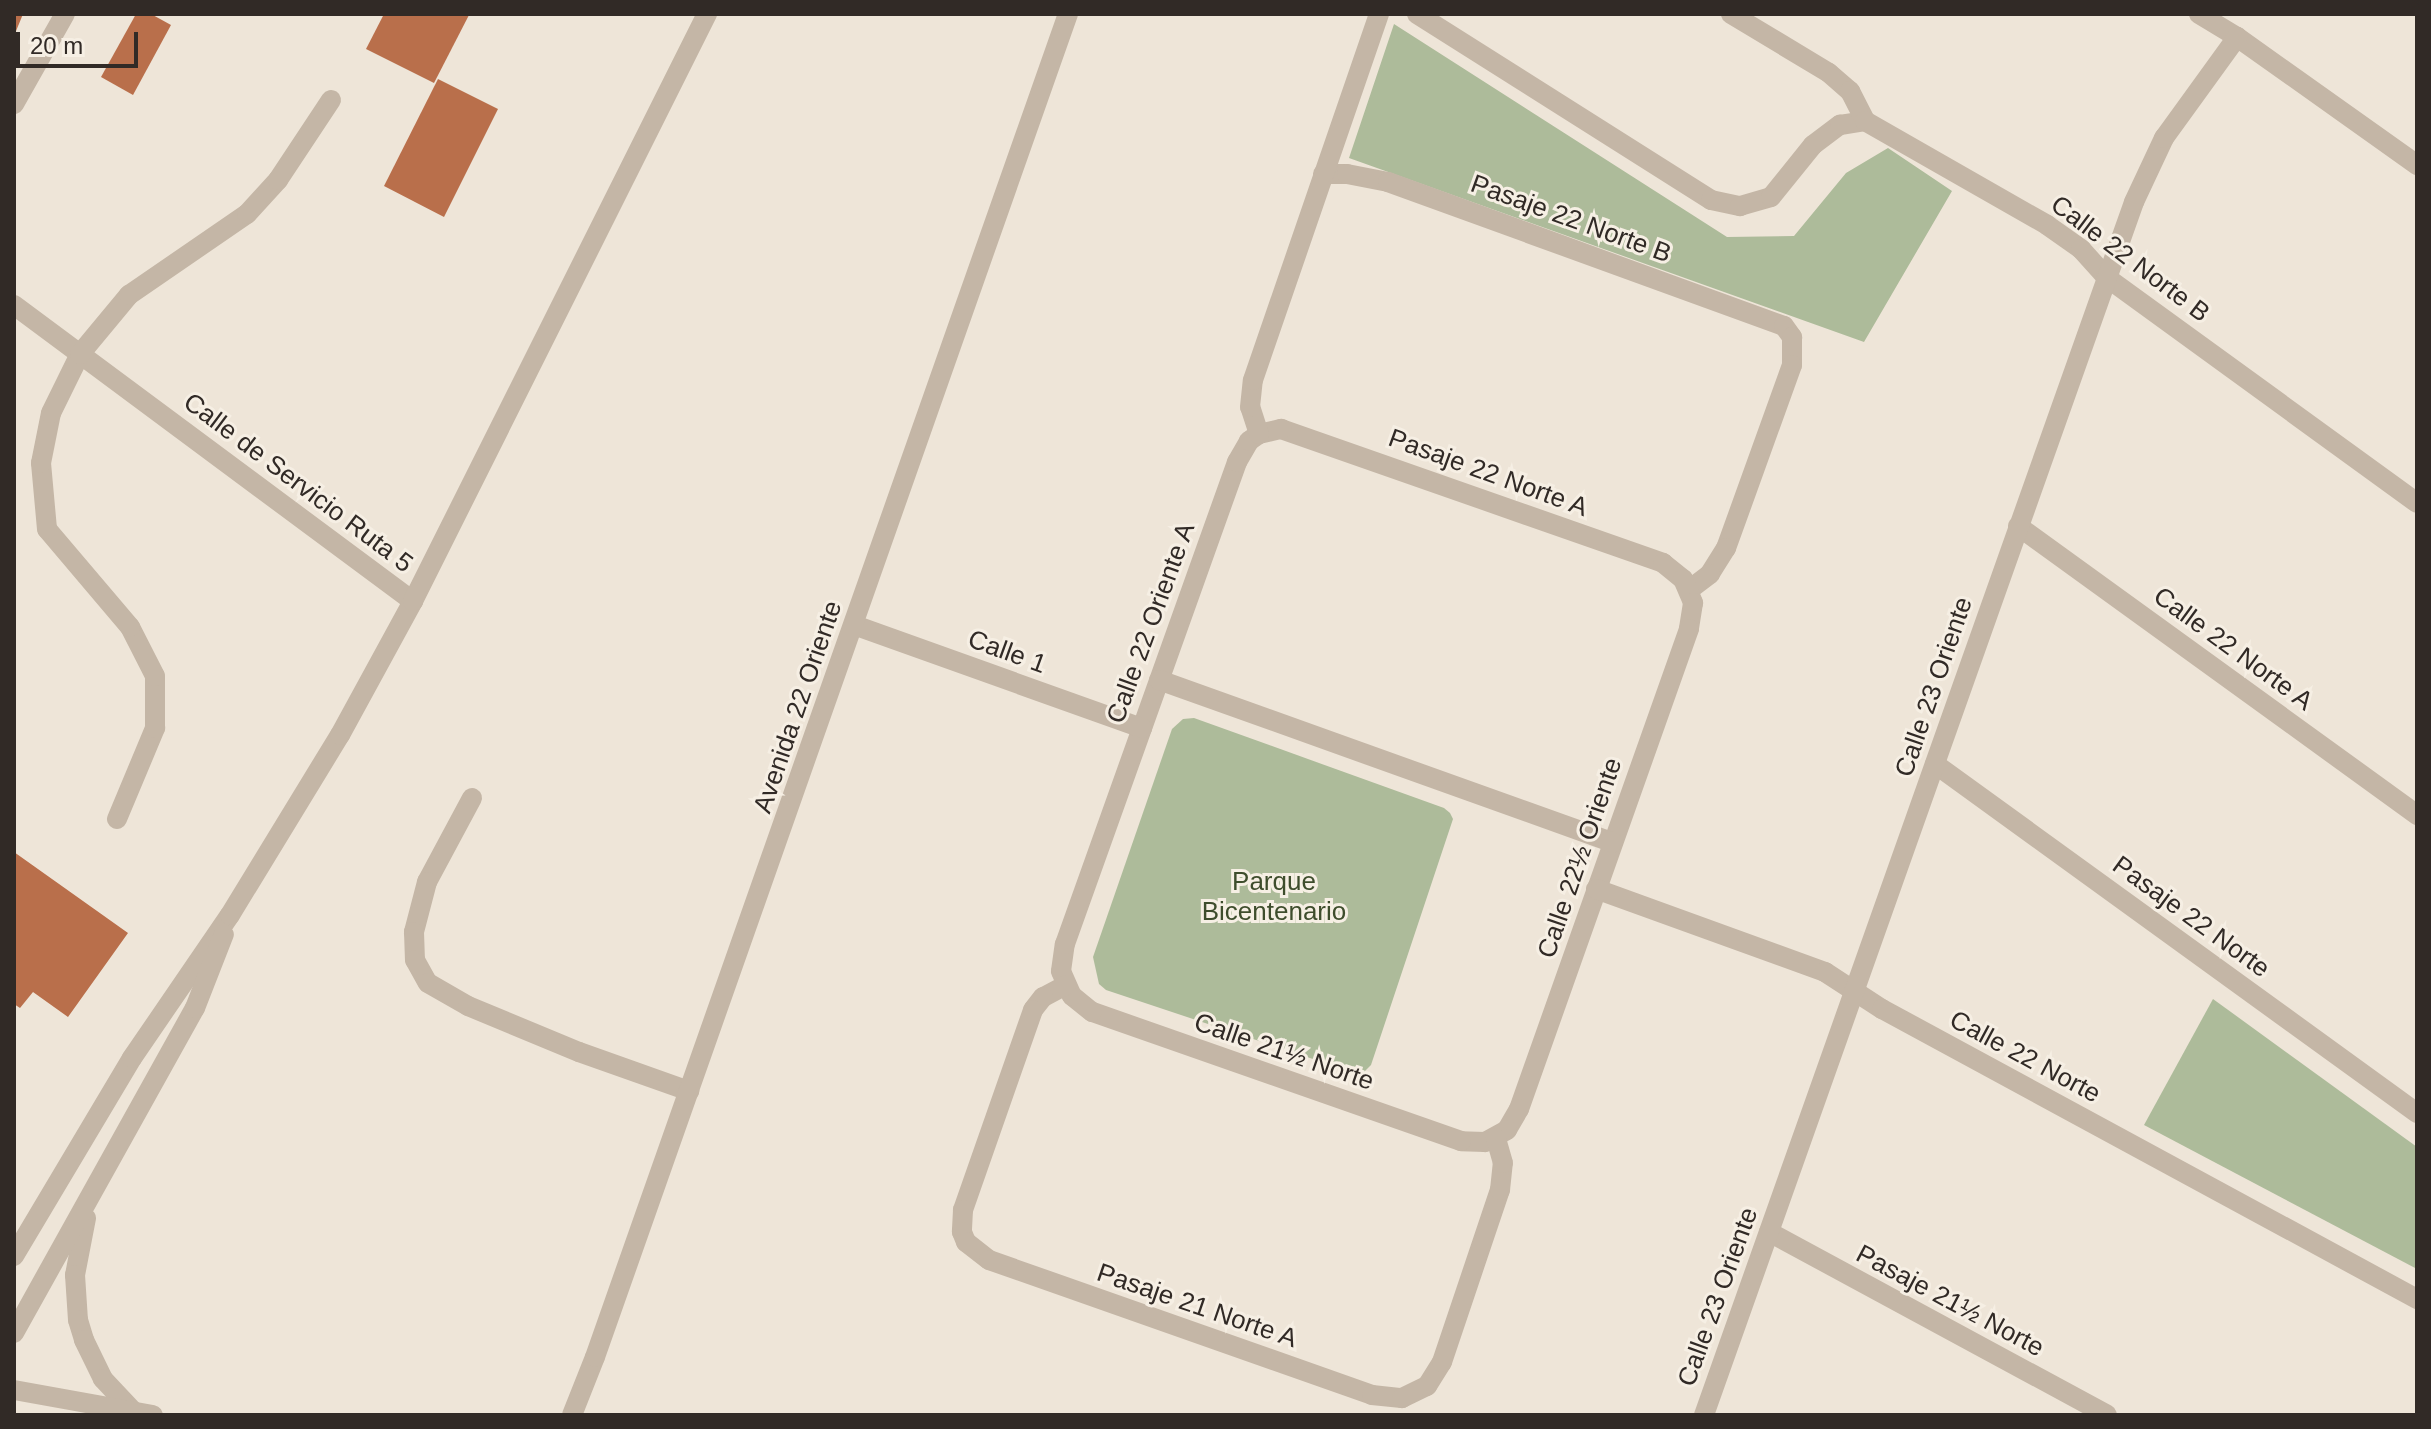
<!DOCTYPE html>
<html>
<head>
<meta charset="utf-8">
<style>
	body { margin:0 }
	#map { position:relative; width:2431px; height:1429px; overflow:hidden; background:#eee5d8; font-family:Arial,sans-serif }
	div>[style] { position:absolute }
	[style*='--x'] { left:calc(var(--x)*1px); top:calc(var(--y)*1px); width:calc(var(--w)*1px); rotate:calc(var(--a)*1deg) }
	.green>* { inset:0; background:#adbb9a }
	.building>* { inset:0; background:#b96f4b }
	.minor>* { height:20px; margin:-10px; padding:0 10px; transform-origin:10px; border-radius:10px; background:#c4b6a6 }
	span { translate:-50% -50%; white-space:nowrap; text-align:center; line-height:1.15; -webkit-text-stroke:6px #f6efe4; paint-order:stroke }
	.street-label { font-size:26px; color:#312a26 }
	.park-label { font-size:26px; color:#3e4d2c }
	.frame { position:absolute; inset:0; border:16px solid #312a26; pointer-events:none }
	.scale { position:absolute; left:16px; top:32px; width:122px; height:36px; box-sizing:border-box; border:4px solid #312a26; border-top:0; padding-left:10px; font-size:24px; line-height:28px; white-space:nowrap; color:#312a26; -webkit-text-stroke:6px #f6efe4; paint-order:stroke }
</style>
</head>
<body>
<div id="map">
	<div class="green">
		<div style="clip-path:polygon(1394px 24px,1727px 237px,1794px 236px,1846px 173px,1888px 148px,1952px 191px,1864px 342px,1349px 158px)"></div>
		<div style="clip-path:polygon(1194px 718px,1444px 808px,1450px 813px,1453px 819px,1371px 1065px,1364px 1072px,1355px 1073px,1106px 990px,1099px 984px,1093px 957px,1172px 729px,1183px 719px)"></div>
		<div style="clip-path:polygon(2213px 999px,2417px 1147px,2417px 1269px,2144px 1125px)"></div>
	</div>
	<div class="building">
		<div style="clip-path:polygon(14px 14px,23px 14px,14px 36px)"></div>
		<div style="clip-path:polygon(136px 14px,151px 14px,171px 25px,133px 95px,101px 77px)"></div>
		<div style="clip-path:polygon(384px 14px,469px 15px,434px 83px,366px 49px)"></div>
		<div style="clip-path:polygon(438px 79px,498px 109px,444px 217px,384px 186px)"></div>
		<div style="clip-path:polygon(14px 852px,128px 933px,68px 1017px,33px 992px,20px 1008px,14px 1004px)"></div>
	</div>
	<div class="minor">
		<div style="--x:1417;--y:14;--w:348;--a:32.3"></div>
		<div style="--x:1711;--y:200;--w:30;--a:12"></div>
		<div style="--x:1740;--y:206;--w:32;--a:-16"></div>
		<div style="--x:1771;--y:197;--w:67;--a:-51.1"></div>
		<div style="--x:1813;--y:145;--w:34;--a:-37"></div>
		<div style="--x:1840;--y:125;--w:25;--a:-9"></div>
		<div style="--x:1731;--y:14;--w:114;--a:31"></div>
		<div style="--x:1829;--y:73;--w:28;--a:41"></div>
		<div style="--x:1850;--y:91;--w:34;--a:63"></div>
		<div style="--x:1865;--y:121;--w:210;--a:29.7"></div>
		<div style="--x:2047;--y:225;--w:42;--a:35.2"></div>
		<div style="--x:2081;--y:249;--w:38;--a:48"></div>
		<div style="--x:2106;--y:277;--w:384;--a:36"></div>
		<div style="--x:2199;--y:14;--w:44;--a:31.2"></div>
		<div style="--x:2237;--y:37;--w:221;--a:35.4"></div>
		<div style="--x:14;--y:104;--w:103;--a:-60.5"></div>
		<div style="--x:1323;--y:174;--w:24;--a:0"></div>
		<div style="--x:1347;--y:174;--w:42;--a:11"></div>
		<div style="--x:1388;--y:182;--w:421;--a:20"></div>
		<div style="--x:1784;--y:326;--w:14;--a:54"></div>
		<div style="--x:1792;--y:337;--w:28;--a:90"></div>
		<div style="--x:1792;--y:365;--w:195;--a:109.8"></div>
		<div style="--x:1726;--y:548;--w:31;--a:122"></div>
		<div style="--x:1710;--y:574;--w:26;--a:143"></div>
		<div style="--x:14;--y:305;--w:497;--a:36.6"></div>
		<div style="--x:1281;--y:429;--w:405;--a:19.3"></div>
		<div style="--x:1663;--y:563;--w:26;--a:39"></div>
		<div style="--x:1683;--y:579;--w:26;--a:67"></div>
		<div style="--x:1693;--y:603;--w:26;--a:99"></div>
		<div style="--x:1689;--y:629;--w:509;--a:109.5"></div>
		<div style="--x:1519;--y:1109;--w:24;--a:120"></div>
		<div style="--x:1507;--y:1130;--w:25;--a:151"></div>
		<div style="--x:1485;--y:1142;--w:24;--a:-178"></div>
		<div style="--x:1461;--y:1141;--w:391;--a:-160.7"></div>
		<div style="--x:1092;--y:1012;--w:26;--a:-141"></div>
		<div style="--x:1072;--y:996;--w:27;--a:-114"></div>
		<div style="--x:1061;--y:971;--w:27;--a:-82"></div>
		<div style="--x:1065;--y:944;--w:512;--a:-70.36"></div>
		<div style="--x:1237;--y:462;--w:24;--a:-60"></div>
		<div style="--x:1249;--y:441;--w:12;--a:-35"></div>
		<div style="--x:1259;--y:434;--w:23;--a:-13"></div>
		<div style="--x:1259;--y:434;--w:28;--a:-108"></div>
		<div style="--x:1250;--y:407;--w:27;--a:-84"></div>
		<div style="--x:1253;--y:380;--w:387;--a:-71"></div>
		<div style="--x:2018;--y:526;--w:493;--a:35.9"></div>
		<div style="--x:854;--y:625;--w:306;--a:19.7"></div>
		<div style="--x:1159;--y:680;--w:482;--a:19.7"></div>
		<div style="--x:1935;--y:764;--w:595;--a:35.91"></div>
		<div style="--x:472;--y:798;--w:95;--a:118.2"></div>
		<div style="--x:427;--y:882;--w:52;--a:104.6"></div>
		<div style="--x:414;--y:932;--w:28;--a:88"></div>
		<div style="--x:415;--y:960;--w:26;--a:61"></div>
		<div style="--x:428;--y:983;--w:46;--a:29.9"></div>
		<div style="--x:468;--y:1006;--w:120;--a:22.5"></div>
		<div style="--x:579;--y:1052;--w:117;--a:19.5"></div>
		<div style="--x:117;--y:819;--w:99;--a:-67.3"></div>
		<div style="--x:155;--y:728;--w:52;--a:-90"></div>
		<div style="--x:155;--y:676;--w:55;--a:-117"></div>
		<div style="--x:130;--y:627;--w:128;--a:-130.3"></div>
		<div style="--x:47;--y:529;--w:66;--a:-95.2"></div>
		<div style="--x:41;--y:463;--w:51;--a:-78.7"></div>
		<div style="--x:51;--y:413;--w:66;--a:-63.8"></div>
		<div style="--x:80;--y:354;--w:77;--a:-50.3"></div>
		<div style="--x:129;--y:295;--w:143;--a:-34.5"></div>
		<div style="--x:247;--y:214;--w:46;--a:-47.6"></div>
		<div style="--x:278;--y:180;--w:96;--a:-56.5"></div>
		<div style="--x:1596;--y:889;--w:244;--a:19.9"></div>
		<div style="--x:1825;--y:972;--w:68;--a:33"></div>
		<div style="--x:1882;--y:1009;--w:609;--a:28.46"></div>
		<div style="--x:1066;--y:985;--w:26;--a:152"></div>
		<div style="--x:1043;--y:997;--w:16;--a:128"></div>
		<div style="--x:1033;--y:1010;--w:212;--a:109.3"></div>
		<div style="--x:963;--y:1210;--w:22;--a:93"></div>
		<div style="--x:962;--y:1232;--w:11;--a:68"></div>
		<div style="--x:966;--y:1242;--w:29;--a:38"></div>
		<div style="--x:989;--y:1260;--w:406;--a:19.4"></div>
		<div style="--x:1372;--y:1395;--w:30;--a:6"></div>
		<div style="--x:1402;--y:1398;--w:28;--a:-26"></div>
		<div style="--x:1427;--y:1386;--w:28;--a:-58"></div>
		<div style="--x:1442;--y:1362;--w:182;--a:-71.4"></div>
		<div style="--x:1500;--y:1190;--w:27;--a:-84"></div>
		<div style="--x:1503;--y:1163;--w:26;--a:-106"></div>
		<div style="--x:86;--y:1218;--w:58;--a:100.9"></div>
		<div style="--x:75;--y:1275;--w:45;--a:86.2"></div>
		<div style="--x:78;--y:1320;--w:21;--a:73"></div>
		<div style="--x:84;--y:1340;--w:43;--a:64"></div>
		<div style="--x:103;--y:1379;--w:44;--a:46.8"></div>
		<div style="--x:1769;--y:1232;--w:384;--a:28.4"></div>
		<div style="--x:14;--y:1256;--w:230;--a:-59.2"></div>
		<div style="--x:132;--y:1058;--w:173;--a:-55.6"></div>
		<div style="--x:230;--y:915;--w:211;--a:-58.6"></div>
		<div style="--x:340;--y:735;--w:153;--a:-61.4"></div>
		<div style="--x:413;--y:601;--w:657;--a:-63.4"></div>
		<div style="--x:14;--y:1333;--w:372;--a:-60.9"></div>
		<div style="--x:195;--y:1008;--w:79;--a:-68.6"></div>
		<div style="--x:14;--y:1390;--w:141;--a:10.2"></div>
		<div style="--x:572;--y:1415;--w:62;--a:-68.4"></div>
		<div style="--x:595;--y:1357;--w:1424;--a:-70.6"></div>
		<div style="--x:1704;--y:1415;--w:1287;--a:-70.48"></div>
		<div style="--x:2134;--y:202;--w:71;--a:-64.9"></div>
		<div style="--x:2164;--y:138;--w:125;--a:-54.1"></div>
	</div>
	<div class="street-label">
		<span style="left:1571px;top:219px;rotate:20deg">Pasaje 22 Norte B</span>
		<span style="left:2130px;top:259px;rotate:37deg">Calle 22 Norte B</span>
		<span style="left:1488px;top:473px;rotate:20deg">Pasaje 22 Norte A</span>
		<span style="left:298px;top:483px;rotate:37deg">Calle de Servicio Ruta 5</span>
		<span style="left:1151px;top:623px;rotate:-70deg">Calle 22 Oriente A</span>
		<span style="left:2233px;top:649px;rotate:36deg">Calle 22 Norte A</span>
		<span style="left:1007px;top:652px;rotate:20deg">Calle 1</span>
		<span style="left:1934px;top:687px;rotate:-71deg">Calle 23 Oriente</span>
		<span style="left:798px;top:707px;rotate:-71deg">Avenida 22 Oriente</span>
		<span style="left:1580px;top:858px;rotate:-71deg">Calle 22½ Oriente</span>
		<span style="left:2191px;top:917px;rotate:36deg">Pasaje 22 Norte</span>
		<span style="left:1284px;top:1052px;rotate:19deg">Calle 21½ Norte</span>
		<span style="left:2025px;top:1057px;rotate:28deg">Calle 22 Norte</span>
		<span style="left:1718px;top:1297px;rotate:-70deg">Calle 23 Oriente</span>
		<span style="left:1950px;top:1301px;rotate:28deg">Pasaje 21½ Norte</span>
		<span style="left:1197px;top:1306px;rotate:19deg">Pasaje 21 Norte A</span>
	</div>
	<div class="park-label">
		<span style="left:1274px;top:897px">Parque<br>Bicentenario</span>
	</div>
	<div class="frame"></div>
	<div class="scale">20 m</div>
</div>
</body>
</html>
